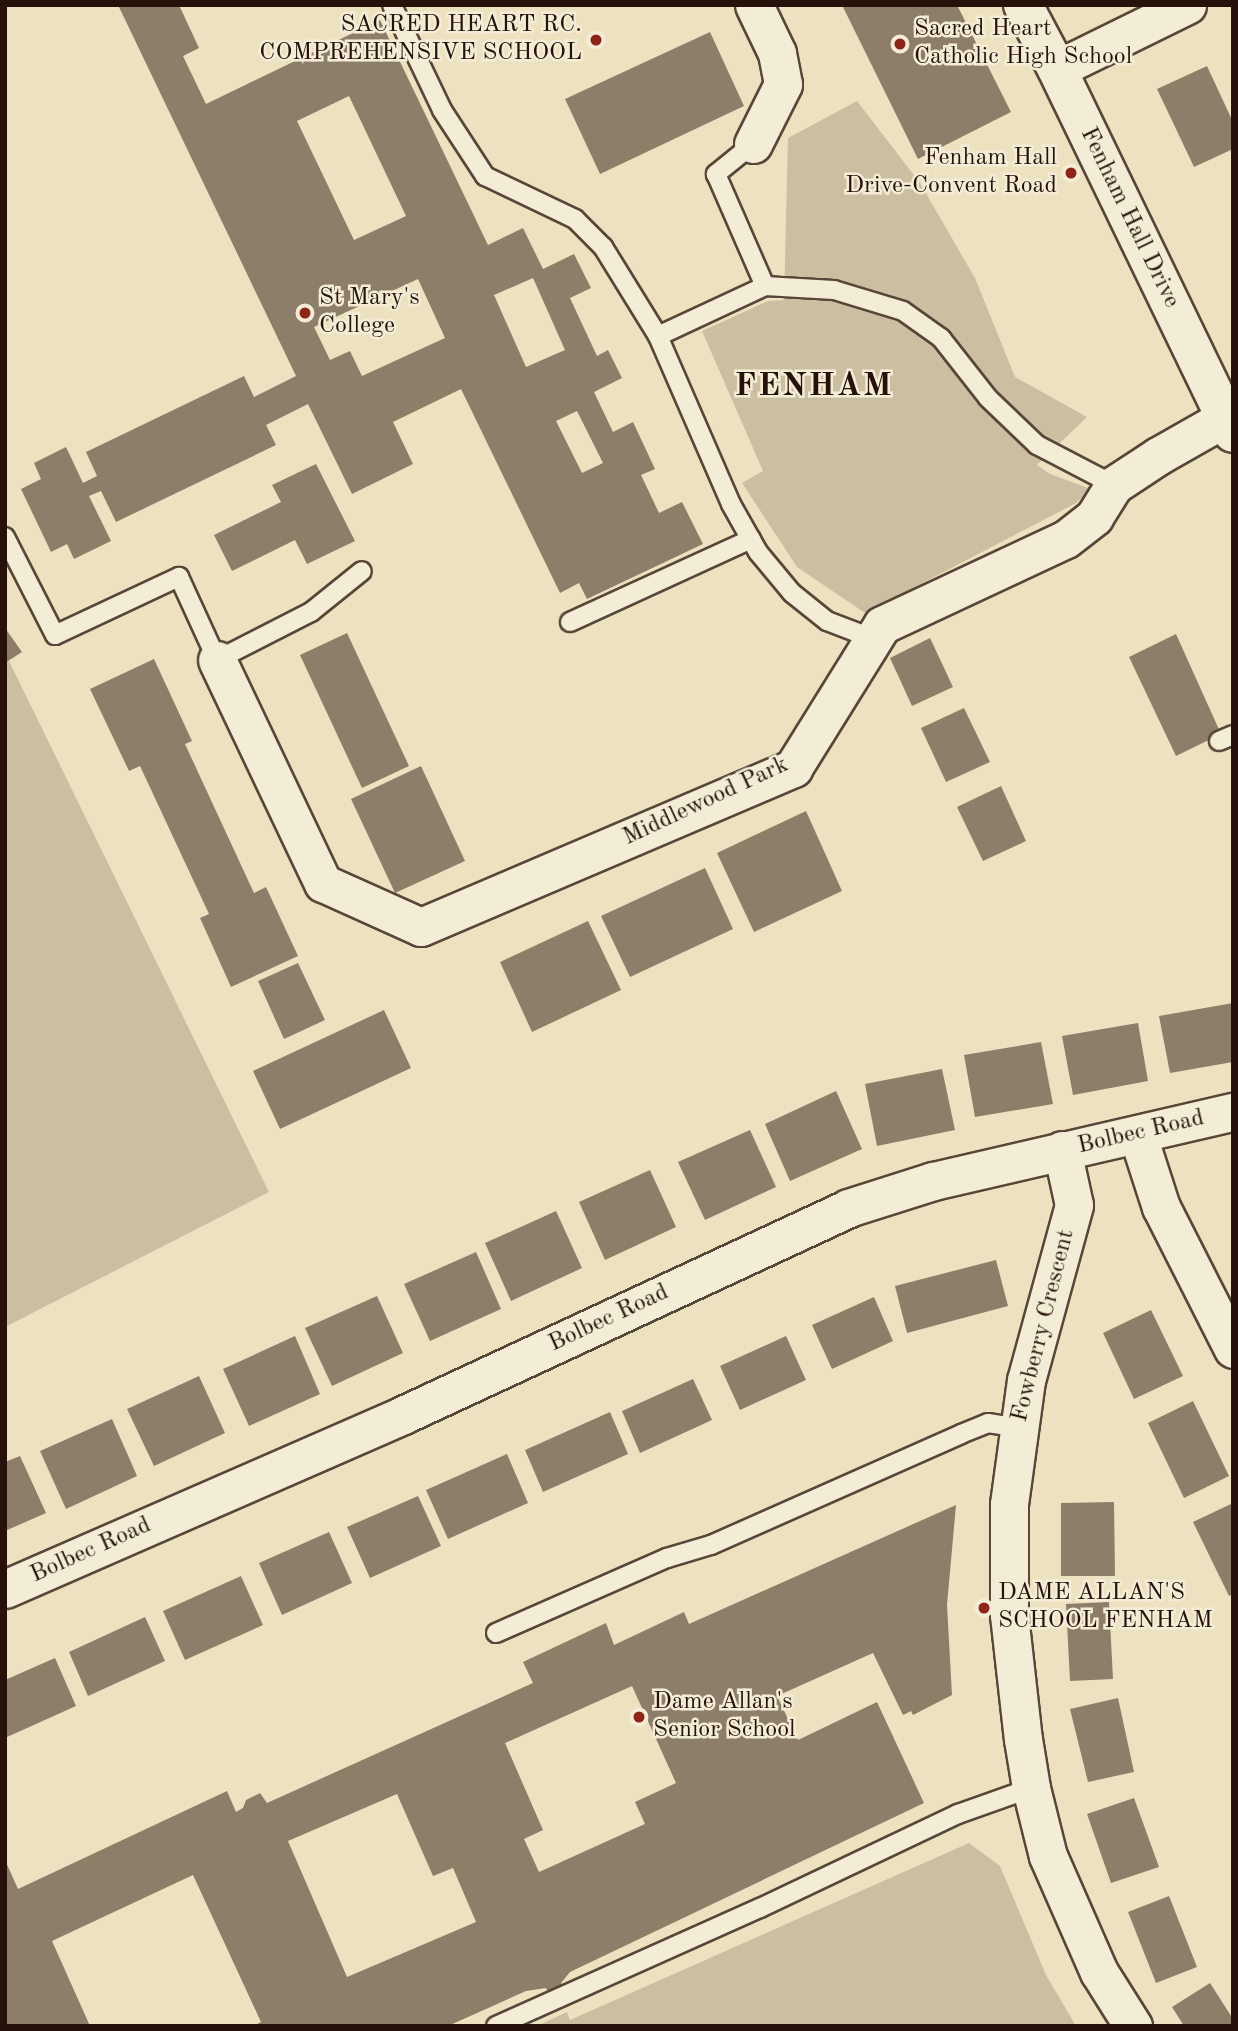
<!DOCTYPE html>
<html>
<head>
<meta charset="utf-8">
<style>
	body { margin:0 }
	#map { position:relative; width:1238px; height:2031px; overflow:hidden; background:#ede2c0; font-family:"Old Standard TT",serif }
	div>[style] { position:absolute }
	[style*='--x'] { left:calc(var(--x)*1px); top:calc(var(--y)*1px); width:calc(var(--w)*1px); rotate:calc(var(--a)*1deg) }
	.green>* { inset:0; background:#cbbfa1 }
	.building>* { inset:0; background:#8d7e69 }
	.roads { filter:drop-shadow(2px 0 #584638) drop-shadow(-2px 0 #584638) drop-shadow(0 2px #584638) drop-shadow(0 -2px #584638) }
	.lane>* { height:18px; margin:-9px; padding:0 9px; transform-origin:9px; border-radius:9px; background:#f3ecd6 }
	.street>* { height:37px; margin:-18.5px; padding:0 18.5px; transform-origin:18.5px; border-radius:18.5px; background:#f3ecd6 }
	.secondary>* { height:38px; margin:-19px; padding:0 19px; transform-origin:19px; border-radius:19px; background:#f3ecd6 }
	.dots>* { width:19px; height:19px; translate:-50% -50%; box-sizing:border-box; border:4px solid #f3ecd6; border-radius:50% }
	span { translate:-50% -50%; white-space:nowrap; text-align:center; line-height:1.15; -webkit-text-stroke:5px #f3ecd6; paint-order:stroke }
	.poi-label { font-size:24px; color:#26120a }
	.right { translate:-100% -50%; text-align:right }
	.left { translate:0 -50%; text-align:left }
	.street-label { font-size:24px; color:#26120a }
	.district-label { font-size:32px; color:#26120a; font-weight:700; letter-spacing:2px }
	.frame { position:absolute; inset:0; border:7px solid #26120a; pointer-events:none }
</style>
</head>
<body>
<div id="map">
	<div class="green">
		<div style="clip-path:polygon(857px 101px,920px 183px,975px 278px,1015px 377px,1087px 417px,1037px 465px,1050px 474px,1091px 489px,1076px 503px,865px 613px,797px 567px,742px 483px,763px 471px,702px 331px,768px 301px,784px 300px,788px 138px)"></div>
		<div style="clip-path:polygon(9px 661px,269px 1192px,5px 1327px,5px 663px)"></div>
		<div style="clip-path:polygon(969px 1843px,1000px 1866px,1046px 1975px,1076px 2026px,537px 2026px,567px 2012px,570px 2020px)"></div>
	</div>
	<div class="building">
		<div style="clip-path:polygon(evenodd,118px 5px,179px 5px,199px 48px,183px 56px,206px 104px,380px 20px,488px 245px,523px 228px,543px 269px,574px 254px,591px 288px,570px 298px,597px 356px,608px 350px,622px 378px,594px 392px,613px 432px,633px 422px,655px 469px,641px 475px,659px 513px,682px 502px,703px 544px,587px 599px,579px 583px,560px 593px,461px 389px,393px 422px,413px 464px,352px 494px,308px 404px,266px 425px,276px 445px,116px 522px,101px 491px,89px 496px,111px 541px,74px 559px,67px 544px,51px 552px,21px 489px,41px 479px,34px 463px,66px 447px,83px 483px,97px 476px,86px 452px,244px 376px,254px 397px,296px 376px,118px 5px,349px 96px,406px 216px,354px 240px,297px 121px,349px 96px,118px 5px,533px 278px,565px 350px,526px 367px,494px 295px,533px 278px,118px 5px,418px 279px,445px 338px,362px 376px,350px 351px,330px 360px,314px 327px,418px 279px,118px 5px,577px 411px,603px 463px,582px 473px,556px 421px,577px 411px)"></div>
		<div style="clip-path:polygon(842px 5px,957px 5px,1011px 112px,918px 159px)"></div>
		<div style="clip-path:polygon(710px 32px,744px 106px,600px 174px,565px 99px)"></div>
		<div style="clip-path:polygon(1207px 66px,1233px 122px,1233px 149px,1194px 167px,1157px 89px)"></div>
		<div style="clip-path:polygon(316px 464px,355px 541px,307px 564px,295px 540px,232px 571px,214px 535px,281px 502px,272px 485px)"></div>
		<div style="clip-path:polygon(5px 628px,22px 652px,5px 663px)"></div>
		<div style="clip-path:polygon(347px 633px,409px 766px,362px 788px,300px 655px)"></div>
		<div style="clip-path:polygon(1176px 634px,1221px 734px,1176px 756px,1129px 657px)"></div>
		<div style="clip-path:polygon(930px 638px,953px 687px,912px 706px,890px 658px)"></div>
		<div style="clip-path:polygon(154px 659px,192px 741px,185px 744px,254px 893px,266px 887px,298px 956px,231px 987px,200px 918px,209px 914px,140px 766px,129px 771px,90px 689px)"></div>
		<div style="clip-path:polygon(964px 708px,990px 762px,946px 782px,921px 728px)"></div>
		<div style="clip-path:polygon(421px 766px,465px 861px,395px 893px,351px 799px)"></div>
		<div style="clip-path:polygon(1001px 786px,1026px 841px,983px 861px,957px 807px)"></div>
		<div style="clip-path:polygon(806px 811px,842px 891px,754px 932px,717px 853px)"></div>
		<div style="clip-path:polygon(705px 868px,733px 929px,630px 977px,601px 916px)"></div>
		<div style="clip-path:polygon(588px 921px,621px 990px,532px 1032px,500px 962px)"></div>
		<div style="clip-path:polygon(298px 963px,325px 1020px,284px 1039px,258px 981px)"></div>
		<div style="clip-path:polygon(1233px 1003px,1233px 1062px,1170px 1073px,1159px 1016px)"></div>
		<div style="clip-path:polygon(384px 1010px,411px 1068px,280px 1129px,253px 1071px)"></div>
		<div style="clip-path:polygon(1138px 1023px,1148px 1081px,1073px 1095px,1062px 1036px)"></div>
		<div style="clip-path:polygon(1041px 1042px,1053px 1104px,975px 1117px,964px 1055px)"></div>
		<div style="clip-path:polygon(942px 1069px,955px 1130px,877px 1146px,865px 1084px)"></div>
		<div style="clip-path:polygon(836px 1091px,862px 1149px,790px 1181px,765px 1124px)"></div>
		<div style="clip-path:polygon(750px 1130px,776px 1187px,705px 1220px,678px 1162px)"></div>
		<div style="clip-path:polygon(650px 1170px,676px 1227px,605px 1260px,579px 1202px)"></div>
		<div style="clip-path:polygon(556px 1211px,582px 1268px,511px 1301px,485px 1243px)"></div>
		<div style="clip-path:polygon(476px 1252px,501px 1309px,430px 1341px,404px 1284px)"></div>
		<div style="clip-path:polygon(996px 1260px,1008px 1306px,907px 1333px,895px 1286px)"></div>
		<div style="clip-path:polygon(377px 1296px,403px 1353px,332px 1386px,305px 1328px)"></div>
		<div style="clip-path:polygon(874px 1297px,893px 1341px,832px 1369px,812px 1325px)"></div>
		<div style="clip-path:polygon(1151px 1310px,1183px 1376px,1134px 1399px,1103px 1333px)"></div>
		<div style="clip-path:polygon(295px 1336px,320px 1394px,249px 1426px,223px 1369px)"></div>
		<div style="clip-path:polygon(786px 1336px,806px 1380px,740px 1410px,720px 1366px)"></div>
		<div style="clip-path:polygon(199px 1376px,225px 1433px,154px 1466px,127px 1409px)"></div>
		<div style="clip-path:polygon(693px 1379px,712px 1420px,640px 1453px,622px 1411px)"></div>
		<div style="clip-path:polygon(1193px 1401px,1229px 1476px,1184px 1498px,1148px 1423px)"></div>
		<div style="clip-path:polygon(610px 1412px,628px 1454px,543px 1492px,525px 1450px)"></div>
		<div style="clip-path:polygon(112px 1419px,137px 1476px,66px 1509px,40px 1451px)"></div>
		<div style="clip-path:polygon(507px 1454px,528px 1503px,448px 1539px,426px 1490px)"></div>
		<div style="clip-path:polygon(20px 1456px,46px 1513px,5px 1531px,5px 1462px)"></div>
		<div style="clip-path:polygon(418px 1496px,441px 1546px,370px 1578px,347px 1527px)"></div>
		<div style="clip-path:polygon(1114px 1502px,1115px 1576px,1061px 1576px,1061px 1503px)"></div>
		<div style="clip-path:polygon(1233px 1503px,1233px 1594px,1229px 1596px,1193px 1522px)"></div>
		<div style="clip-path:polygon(evenodd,956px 1505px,947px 1605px,952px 1695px,913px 1715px,911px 1711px,903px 1715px,873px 1653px,777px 1696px,798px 1740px,877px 1702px,924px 1803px,570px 1972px,561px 1983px,563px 1986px,548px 1993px,546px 1988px,526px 1991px,448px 2026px,253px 2026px,261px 2022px,193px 1875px,52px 1941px,90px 2026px,5px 2026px,5px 1860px,18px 1889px,227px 1791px,236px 1812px,243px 1808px,246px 1800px,260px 1793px,267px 1803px,533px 1683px,523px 1662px,606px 1623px,614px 1645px,684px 1612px,689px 1624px,956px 1505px,632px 1686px,676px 1783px,635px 1802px,645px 1824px,539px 1872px,524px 1839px,543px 1830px,505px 1743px,632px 1686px,956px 1505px,397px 1794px,433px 1876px,453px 1868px,476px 1922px,347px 1977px,288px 1841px,397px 1794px)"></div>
		<div style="clip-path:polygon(329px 1532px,352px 1583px,282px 1615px,259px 1563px)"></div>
		<div style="clip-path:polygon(241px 1576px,263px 1625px,185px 1660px,163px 1611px)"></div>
		<div style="clip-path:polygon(1109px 1602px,1113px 1679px,1070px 1681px,1066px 1604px)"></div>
		<div style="clip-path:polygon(145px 1617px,165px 1661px,88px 1696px,69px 1652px)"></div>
		<div style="clip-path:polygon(55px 1658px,76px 1706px,7px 1737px,5px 1680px)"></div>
		<div style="clip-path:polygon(1118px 1698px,1134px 1772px,1088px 1782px,1070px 1709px)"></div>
		<div style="clip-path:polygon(1134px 1798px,1159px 1867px,1111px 1883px,1087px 1814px)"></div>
		<div style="clip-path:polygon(1169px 1896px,1197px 1967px,1156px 1983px,1128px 1912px)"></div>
		<div style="clip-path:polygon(1210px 1983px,1233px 2019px,1233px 2026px,1184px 2026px,1172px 2007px)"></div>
	</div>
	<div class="roads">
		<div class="lane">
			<div style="--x:392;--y:5;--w:116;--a:64.5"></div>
			<div style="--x:442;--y:110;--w:79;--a:56.9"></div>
			<div style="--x:485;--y:176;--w:100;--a:25.5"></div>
			<div style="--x:575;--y:219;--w:40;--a:45"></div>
			<div style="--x:603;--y:247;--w:105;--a:58.3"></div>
			<div style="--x:753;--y:144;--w:48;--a:141"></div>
			<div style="--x:716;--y:174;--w:122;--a:66.4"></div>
			<div style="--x:5;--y:537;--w:110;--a:63"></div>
			<div style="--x:55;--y:635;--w:137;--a:-25.1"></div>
			<div style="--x:179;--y:577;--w:91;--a:65.4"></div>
			<div style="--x:217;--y:660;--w:106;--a:-27.1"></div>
			<div style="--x:311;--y:612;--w:65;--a:-38.8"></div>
			<div style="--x:570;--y:622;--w:199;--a:-24.6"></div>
			<div style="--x:874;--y:639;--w:50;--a:-159"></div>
			<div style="--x:827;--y:621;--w:45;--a:-141.3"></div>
			<div style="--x:792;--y:593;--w:53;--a:-129.7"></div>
			<div style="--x:758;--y:552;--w:55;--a:-119.4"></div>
			<div style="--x:731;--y:504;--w:183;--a:-113.5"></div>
			<div style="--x:658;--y:336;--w:118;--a:-25"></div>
			<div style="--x:765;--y:286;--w:69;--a:3.3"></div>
			<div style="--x:834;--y:290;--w:72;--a:16.9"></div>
			<div style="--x:903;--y:311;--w:47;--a:35.4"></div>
			<div style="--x:941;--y:338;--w:76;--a:51.9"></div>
			<div style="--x:988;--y:398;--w:68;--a:43.8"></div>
			<div style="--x:1037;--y:445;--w:87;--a:27.5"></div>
			<div style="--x:1219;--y:741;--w:15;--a:-23"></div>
			<div style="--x:496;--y:1633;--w:187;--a:-23.7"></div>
			<div style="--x:667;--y:1558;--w:46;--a:-16.5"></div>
			<div style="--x:711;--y:1545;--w:274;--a:-23.9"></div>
			<div style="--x:961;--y:1434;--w:29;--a:-22"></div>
			<div style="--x:988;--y:1423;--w:30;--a:9"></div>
			<div style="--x:496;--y:2026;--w:289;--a:-24.1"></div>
			<div style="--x:760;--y:1908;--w:219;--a:-25.4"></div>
			<div style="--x:958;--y:1814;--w:77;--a:-19.6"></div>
		</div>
		<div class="street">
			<div style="--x:1057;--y:69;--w:145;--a:-26.2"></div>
			<div style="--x:753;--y:144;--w:67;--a:-63.4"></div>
			<div style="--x:783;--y:84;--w:32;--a:-101"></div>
			<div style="--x:777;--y:53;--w:53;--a:-115.6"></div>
			<div style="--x:217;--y:660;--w:247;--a:64.6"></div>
			<div style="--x:323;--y:883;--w:107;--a:24.2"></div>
			<div style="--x:421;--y:927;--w:405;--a:-23.1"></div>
			<div style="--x:793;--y:768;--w:168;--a:-58.1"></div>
			<div style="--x:882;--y:625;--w:203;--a:-25.1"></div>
			<div style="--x:1066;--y:539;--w:36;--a:-38"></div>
			<div style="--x:1094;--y:517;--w:38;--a:-58"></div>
			<div style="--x:1114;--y:485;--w:53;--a:-33.4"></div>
			<div style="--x:1158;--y:456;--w:77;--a:-29.6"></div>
			<div style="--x:1138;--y:1136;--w:75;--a:72.1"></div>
			<div style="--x:1161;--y:1207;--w:159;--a:63.1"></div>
			<div style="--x:1062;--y:1150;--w:56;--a:77.7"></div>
			<div style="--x:1074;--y:1205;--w:181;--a:105.3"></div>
			<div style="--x:1026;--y:1380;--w:125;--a:97.8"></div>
			<div style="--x:1009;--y:1504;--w:111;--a:90"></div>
			<div style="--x:1009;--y:1615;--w:125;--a:83.6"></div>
			<div style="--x:1023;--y:1739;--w:50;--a:80.7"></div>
			<div style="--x:1031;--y:1788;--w:70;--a:76"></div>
			<div style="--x:1048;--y:1856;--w:127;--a:66.3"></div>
			<div style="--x:1099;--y:1972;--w:64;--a:57.8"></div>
			<div style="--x:5;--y:1589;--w:434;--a:-23.6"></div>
			<div style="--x:403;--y:1415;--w:491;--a:-24.9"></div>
			<div style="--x:848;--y:1208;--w:89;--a:-17.6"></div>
			<div style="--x:933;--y:1181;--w:308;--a:-13"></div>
		</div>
		<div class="secondary">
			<div style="--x:1023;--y:5;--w:72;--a:62"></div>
			<div style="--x:1057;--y:69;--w:404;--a:64.2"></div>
		</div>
	</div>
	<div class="dots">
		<div style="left:596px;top:40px;background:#8f2418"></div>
		<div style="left:900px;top:44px;background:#8f2418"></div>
		<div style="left:1071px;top:173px;background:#8f2418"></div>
		<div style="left:305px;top:313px;background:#8f2418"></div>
		<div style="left:984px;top:1608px;background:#8f2418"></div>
		<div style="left:639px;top:1717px;background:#8f2418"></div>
	</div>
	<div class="poi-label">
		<span class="right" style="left:582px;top:40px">SACRED HEART RC.<br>COMPREHENSIVE SCHOOL</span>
		<span class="left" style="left:914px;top:44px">Sacred Heart<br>Catholic High School</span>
		<span class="right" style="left:1057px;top:173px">Fenham Hall<br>Drive-Convent Road</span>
		<span class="left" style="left:319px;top:313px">St Mary's<br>College</span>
		<span class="left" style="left:998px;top:1608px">DAME ALLAN'S<br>SCHOOL FENHAM</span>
		<span class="left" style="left:653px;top:1717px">Dame Allan's<br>Senior School</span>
	</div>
	<div class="street-label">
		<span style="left:1129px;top:218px;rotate:64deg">Fenham Hall Drive</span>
		<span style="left:706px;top:802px;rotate:-25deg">Middlewood Park</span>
		<span style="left:1141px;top:1133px;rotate:-13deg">Bolbec Road</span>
		<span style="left:609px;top:1319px;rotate:-25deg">Bolbec Road</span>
		<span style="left:1044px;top:1326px;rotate:-76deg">Fowberry Crescent</span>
		<span style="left:91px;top:1551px;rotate:-24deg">Bolbec Road</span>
	</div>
	<div class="district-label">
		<span style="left:814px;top:387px">FENHAM</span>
	</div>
	<div class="frame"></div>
</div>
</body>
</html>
